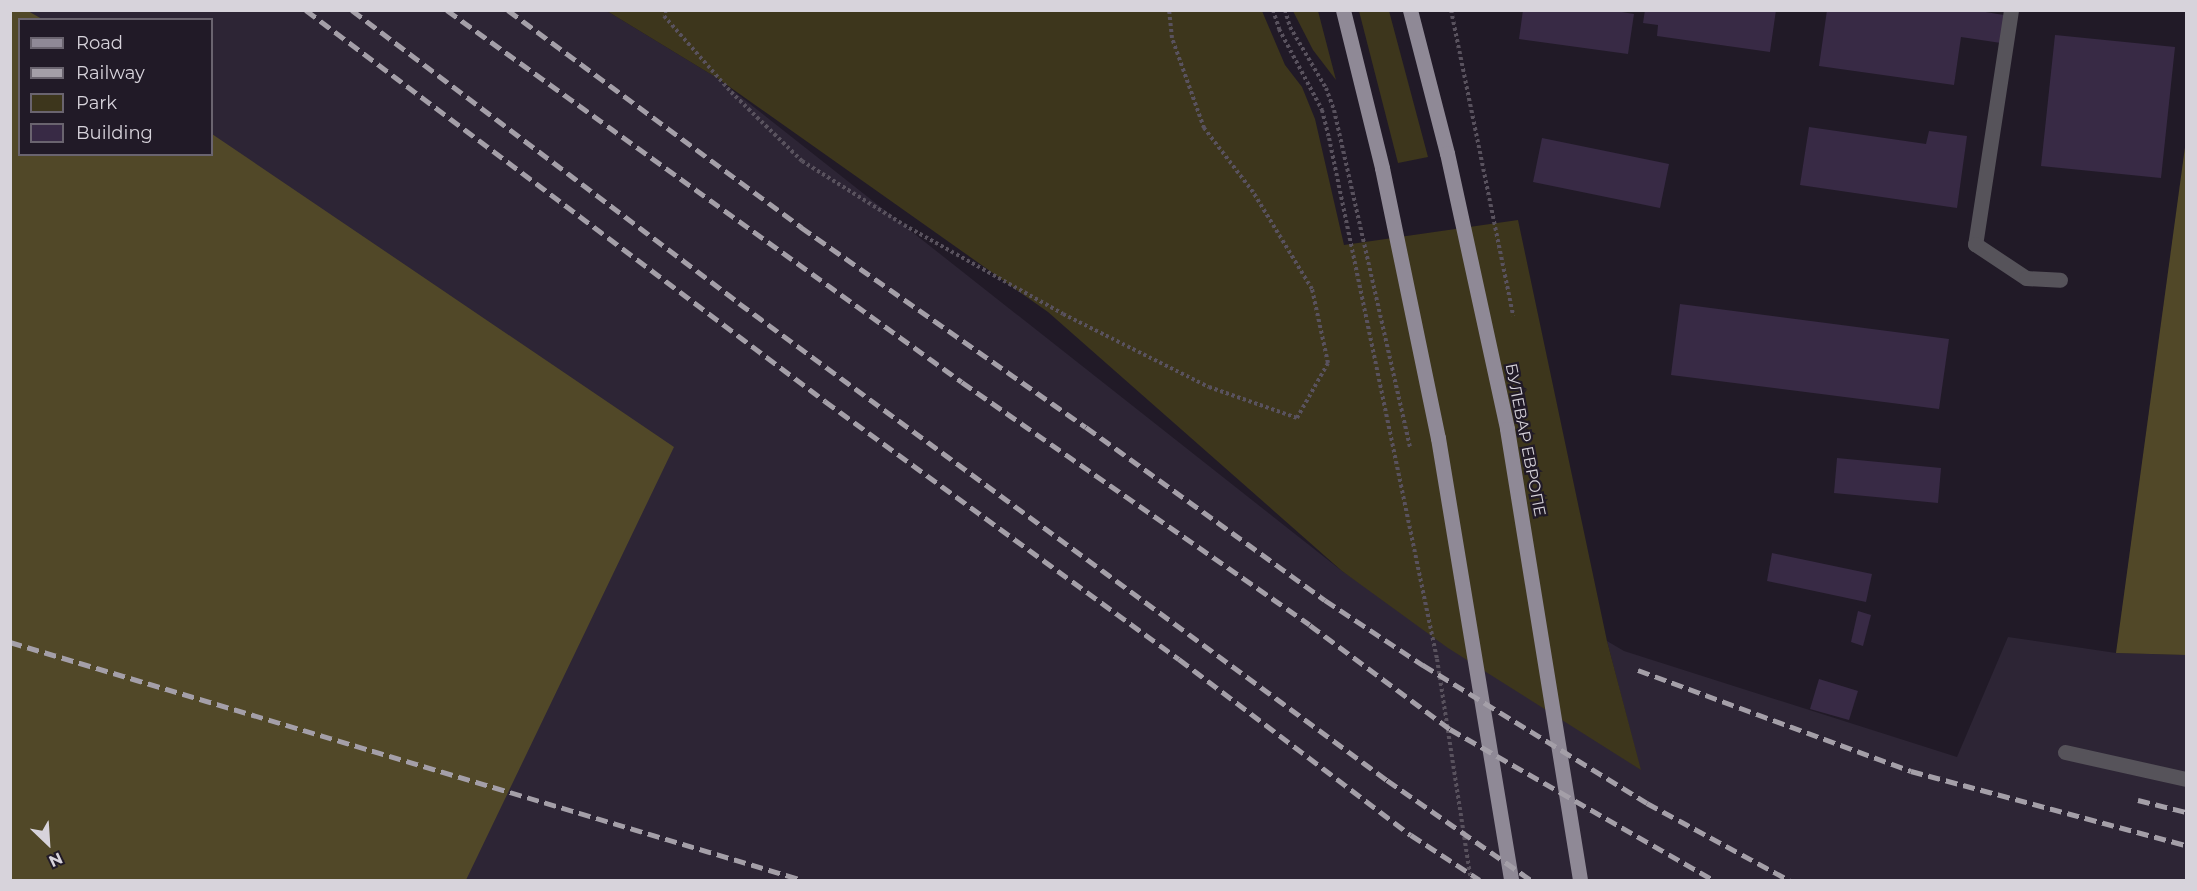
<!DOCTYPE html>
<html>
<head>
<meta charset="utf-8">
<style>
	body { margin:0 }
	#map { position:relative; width:2197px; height:891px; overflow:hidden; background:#211a27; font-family:Montserrat,sans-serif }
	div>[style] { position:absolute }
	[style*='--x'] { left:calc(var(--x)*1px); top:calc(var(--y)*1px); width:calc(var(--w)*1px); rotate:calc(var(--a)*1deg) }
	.built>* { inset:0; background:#2d2535 }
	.green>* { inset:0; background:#3d361c }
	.forest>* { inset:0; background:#514828 }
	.building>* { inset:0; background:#382a45 }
	.path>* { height:4px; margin-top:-2px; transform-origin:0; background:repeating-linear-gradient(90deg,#59525e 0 3px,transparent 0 6px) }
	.lane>* { height:15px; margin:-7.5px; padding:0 7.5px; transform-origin:7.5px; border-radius:7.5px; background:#56535a }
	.primary>* { height:15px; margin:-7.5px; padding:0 7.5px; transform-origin:7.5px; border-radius:7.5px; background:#8f8996 }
	.rail>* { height:4.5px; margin-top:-2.25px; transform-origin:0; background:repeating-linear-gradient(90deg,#a49fa8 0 12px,transparent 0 18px) }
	span { translate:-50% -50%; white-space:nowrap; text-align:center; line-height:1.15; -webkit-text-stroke:4.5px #211a27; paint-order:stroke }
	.street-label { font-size:16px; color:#d7d3db }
	.frame { position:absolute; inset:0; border:12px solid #d7d3db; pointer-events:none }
	.legend { position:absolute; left:18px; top:18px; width:195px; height:138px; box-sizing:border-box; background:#211a27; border:2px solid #6a646f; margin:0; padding:8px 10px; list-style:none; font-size:18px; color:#d7d3db }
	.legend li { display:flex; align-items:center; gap:12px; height:30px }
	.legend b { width:30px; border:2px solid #6a646f }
	.north { position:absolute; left:18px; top:813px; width:60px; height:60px; -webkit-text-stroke:4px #211a27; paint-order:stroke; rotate:155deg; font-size:16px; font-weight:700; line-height:24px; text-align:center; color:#d7d3db }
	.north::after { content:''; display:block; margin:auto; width:21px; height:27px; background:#d7d3db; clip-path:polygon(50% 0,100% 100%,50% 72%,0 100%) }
</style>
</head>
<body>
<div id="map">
	<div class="built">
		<div style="clip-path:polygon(evenodd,10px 11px,607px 11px,717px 78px,1342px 571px,1640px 769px,1607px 641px,1624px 651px,1957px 757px,2008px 637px,2116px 653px,2186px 655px,2186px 880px,11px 880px,10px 11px,20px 20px,212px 20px,212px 154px,20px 154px,20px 20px)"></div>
	</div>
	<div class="green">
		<div style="clip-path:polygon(607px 11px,1262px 11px,1285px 65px,1302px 87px,1315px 119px,1344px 245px,1518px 220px,1607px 641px,1641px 770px,1448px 648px,1342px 571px,1048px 312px,717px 78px)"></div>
		<div style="clip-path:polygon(1293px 11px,1318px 11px,1336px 80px,1313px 50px)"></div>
		<div style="clip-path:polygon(1359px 11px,1389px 11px,1428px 157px,1398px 163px)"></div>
	</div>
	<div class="forest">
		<div style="clip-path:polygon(10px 11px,28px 11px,42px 19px,20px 20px,20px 154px,212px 154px,212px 134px,674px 447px,466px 880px,11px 880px)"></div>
		<div style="clip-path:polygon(2186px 140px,2186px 655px,2116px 653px)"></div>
	</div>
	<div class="building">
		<div style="clip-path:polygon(1523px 10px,1610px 10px,1634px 14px,1628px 54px,1519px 39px)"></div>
		<div style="clip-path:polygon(1645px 10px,1776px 10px,1770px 52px,1657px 36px,1658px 25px,1643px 23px)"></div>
		<div style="clip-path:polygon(1827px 10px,1973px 10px,2004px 15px,2001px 43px,1961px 37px,1954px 85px,1819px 66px)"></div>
		<div style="clip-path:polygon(2055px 35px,2175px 47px,2161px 178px,2041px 166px)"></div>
		<div style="clip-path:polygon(1809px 127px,1926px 144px,1929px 131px,1967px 136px,1957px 208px,1800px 185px)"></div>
		<div style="clip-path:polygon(1542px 138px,1669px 164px,1660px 208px,1533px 182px)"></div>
		<div style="clip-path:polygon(1680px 304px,1949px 339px,1939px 409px,1671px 375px)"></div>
		<div style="clip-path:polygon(1837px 458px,1941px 468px,1938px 503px,1834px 493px)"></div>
		<div style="clip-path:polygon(1772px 553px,1872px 574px,1866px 602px,1767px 581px)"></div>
		<div style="clip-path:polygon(1858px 611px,1871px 615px,1863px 646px,1851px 642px)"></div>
		<div style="clip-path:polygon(1819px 679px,1858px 691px,1849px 720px,1810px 709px)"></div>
	</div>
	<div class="path">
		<div style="--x:666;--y:10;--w:6;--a:108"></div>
		<div style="--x:664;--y:16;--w:101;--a:48.6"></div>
		<div style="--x:731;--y:92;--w:99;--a:44.2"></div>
		<div style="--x:802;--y:161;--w:120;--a:32.1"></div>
		<div style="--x:904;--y:225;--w:182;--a:29.2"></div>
		<div style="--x:1063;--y:314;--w:163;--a:26.6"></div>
		<div style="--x:1209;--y:387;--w:93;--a:19.4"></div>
		<div style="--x:1297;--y:418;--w:63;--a:-60.6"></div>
		<div style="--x:1328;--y:363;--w:76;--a:-102.2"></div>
		<div style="--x:1312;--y:289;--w:114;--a:-121.3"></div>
		<div style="--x:1253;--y:192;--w:81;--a:-127.4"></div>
		<div style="--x:1204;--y:128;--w:96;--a:-109.6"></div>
		<div style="--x:1172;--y:38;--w:28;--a:-96"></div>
		<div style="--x:1273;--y:10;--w:20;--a:72"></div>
		<div style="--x:1279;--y:29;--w:92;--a:62"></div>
		<div style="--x:1322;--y:110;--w:29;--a:76"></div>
		<div style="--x:1329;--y:138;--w:532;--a:78.29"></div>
		<div style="--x:1437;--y:659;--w:224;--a:81.3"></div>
		<div style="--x:1285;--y:10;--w:18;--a:74"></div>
		<div style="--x:1290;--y:27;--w:71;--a:59.5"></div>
		<div style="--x:1326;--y:88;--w:23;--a:70"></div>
		<div style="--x:1334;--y:110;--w:346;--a:77.3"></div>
		<div style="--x:1451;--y:10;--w:312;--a:78.5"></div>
	</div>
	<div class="lane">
		<div style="--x:2011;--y:10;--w:237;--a:98.7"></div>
		<div style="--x:1975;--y:244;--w:61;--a:33.7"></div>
		<div style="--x:2026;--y:278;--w:34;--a:3"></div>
		<div style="--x:2065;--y:752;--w:124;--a:12.6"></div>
	</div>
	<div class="primary">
		<div style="--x:1343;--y:10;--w:163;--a:76.1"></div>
		<div style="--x:1382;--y:168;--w:276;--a:78.3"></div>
		<div style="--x:1438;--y:438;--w:448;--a:80.6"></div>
		<div style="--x:1410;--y:10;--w:148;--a:75.5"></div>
		<div style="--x:1447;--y:153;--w:282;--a:77.7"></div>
		<div style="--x:1507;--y:429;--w:457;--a:80.8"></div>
	</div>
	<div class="rail">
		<div style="--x:306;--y:10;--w:650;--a:36.99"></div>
		<div style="--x:825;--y:401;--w:438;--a:36.1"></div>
		<div style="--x:1179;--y:659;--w:291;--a:37.2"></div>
		<div style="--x:1411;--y:835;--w:82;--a:33.1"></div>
		<div style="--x:352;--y:10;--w:485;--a:37.1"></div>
		<div style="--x:739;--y:303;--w:805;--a:36.36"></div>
		<div style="--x:1387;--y:780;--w:175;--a:34.8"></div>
		<div style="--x:447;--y:10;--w:635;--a:35.84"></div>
		<div style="--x:962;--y:382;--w:424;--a:34.9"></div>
		<div style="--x:1310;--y:625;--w:174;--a:36.6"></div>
		<div style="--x:1450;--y:729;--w:304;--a:29.8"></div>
		<div style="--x:508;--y:10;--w:365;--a:36.5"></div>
		<div style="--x:801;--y:227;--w:348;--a:35.1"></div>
		<div style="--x:1086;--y:427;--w:295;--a:35.9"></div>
		<div style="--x:1325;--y:600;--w:118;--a:33.6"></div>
		<div style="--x:1423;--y:665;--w:263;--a:31.6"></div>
		<div style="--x:1647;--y:803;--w:162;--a:28.5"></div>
		<div style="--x:10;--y:642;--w:828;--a:16.71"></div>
		<div style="--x:1638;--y:670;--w:291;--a:20.3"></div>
		<div style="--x:1911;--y:771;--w:285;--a:15.1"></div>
		<div style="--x:2138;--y:800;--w:49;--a:14"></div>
	</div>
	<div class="street-label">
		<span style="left:1525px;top:440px;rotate:79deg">БУЛЕВАР ЕВРОПЕ</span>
	</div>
	<div class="frame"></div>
	<ul class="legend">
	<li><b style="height:8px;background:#8f8996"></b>Road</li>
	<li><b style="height:8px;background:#a49fa8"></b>Railway</li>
	<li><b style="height:16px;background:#3d361c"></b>Park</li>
	<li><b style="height:16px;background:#382a45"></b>Building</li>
	</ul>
	<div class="north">N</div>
</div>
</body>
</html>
